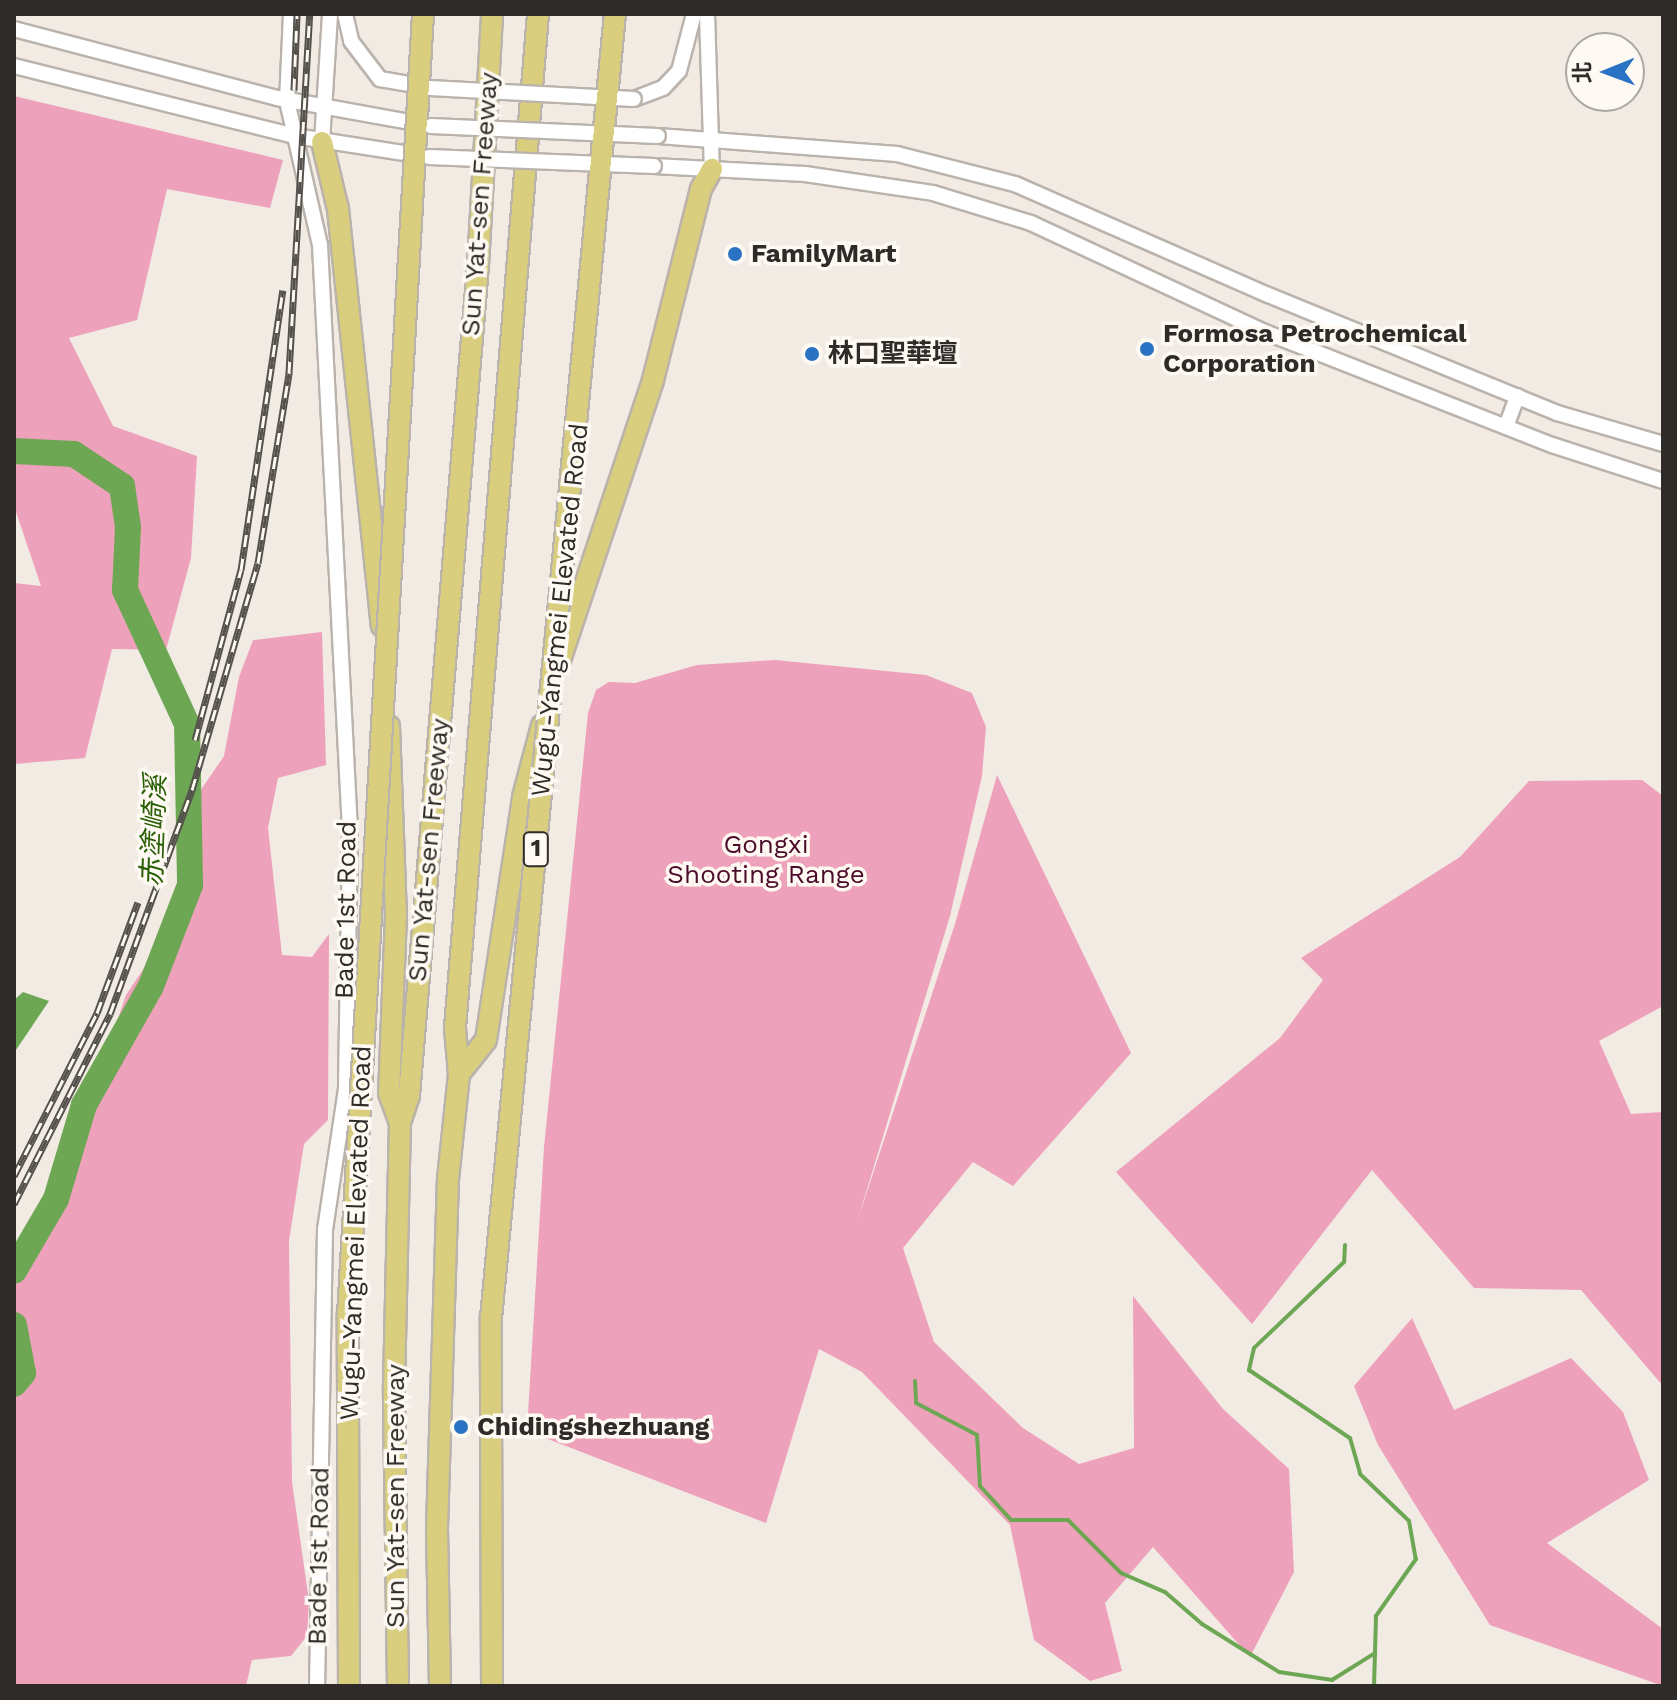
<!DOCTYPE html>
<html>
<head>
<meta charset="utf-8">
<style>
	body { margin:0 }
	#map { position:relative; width:1677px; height:1700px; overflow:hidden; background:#f2ebe4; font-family:"Work Sans","Noto Sans TC",sans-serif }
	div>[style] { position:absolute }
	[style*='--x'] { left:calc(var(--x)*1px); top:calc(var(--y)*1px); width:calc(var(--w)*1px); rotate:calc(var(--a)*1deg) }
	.green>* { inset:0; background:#eea1ba }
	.water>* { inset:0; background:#6ea754 }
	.stream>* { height:4px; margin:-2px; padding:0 2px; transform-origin:2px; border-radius:2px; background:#6ea754 }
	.river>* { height:26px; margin:-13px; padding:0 13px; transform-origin:13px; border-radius:13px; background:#6ea754 }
	.roads { filter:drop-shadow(2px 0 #bab3ac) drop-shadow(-2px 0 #bab3ac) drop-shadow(0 2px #bab3ac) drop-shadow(0 -2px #bab3ac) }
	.minor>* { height:14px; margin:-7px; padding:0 7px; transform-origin:7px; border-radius:7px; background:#fff }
	.highway>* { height:20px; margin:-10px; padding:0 10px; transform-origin:10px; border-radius:10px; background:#d8ce7e }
	.rail>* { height:7px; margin-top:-3.5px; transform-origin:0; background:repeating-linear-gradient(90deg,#fef9f3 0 12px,#55524e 0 24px); box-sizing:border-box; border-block:2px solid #55524e }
	.bridges { filter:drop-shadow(2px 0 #bab3ac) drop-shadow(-2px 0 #bab3ac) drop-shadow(0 2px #bab3ac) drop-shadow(0 -2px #bab3ac) }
	.minor-bridge>* { height:14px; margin:-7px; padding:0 7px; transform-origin:7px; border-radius:7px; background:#fff }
	.highway-bridge>* { height:20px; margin:-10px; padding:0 10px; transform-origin:10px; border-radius:10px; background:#d8ce7e }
	.dots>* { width:22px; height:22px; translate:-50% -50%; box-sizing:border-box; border:4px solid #fef9f3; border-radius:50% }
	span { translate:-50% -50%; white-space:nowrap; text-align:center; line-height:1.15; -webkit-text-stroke:7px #fef9f3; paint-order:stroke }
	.shield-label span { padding:2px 6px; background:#fef9f3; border:2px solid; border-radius:6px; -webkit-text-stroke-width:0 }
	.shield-label { font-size:24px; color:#2e2b28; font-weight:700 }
	.street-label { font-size:26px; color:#2e2b28 }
	.poi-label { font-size:26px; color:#2e2b28; font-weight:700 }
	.left { translate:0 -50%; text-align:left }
	.park-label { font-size:26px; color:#4b0c29 }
	.water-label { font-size:28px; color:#2a6005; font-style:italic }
	.frame { position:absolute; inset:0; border:16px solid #2e2b28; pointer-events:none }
	.north { position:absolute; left:1565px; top:32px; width:80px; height:80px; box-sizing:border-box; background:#fef9f3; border:2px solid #aba7a2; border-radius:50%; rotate:269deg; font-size:22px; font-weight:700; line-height:32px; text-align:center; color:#2e2b28 }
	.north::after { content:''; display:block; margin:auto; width:28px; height:36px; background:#2a73c4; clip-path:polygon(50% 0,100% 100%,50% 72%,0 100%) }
</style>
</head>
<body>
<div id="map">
	<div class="green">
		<div style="clip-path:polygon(14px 96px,283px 160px,270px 208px,167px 189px,137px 320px,69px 338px,113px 426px,197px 456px,191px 558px,166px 650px,112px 649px,85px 758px,14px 764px,14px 583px,41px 586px,14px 506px)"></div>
		<div style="clip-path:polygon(322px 632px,326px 765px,278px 778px,268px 828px,282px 955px,312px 957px,329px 934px,328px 1120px,304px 1144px,289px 1241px,292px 1482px,309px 1601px,307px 1636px,291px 1656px,252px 1660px,246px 1686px,14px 1686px,14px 1275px,84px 1119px,126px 995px,194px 893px,185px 813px,224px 756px,239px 677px,253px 640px)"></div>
		<div style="clip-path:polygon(775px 660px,926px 675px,972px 693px,986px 727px,982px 776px,950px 916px,857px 1222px,955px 924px,997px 775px,1131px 1053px,1013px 1186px,973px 1162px,903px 1248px,934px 1342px,1023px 1428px,1079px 1464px,1134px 1448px,1133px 1296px,1223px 1409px,1289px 1469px,1294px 1572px,1250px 1657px,1153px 1547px,1105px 1603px,1122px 1671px,1090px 1681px,1034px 1640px,1010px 1525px,862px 1372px,819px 1349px,766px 1523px,527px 1431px,544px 1147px,588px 713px,596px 690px,609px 682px,635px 683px,697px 665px)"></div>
		<div style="clip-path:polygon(1642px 780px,1663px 796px,1663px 1006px,1599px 1041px,1631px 1114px,1663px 1112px,1663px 1386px,1581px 1290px,1474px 1288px,1372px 1170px,1252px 1324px,1116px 1172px,1280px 1038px,1323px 980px,1301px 958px,1460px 857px,1529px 781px)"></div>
		<div style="clip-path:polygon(1412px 1318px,1454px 1410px,1571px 1358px,1623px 1412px,1649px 1480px,1547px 1543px,1663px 1629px,1663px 1686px,1490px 1625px,1378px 1445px,1354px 1386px)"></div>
	</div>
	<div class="water">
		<div style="clip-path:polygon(23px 992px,49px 1001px,14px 1053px,14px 1000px)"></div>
	</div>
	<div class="stream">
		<div style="--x:1345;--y:1245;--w:17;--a:93"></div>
		<div style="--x:1344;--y:1262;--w:124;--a:136.3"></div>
		<div style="--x:1254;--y:1348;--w:23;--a:103"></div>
		<div style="--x:1249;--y:1370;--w:122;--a:34"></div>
		<div style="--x:1350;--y:1438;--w:37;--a:74"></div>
		<div style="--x:1360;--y:1474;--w:68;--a:43.8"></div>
		<div style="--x:1409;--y:1521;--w:39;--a:80"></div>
		<div style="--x:1416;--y:1559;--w:70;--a:125.1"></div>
		<div style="--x:1376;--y:1616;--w:70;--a:91.6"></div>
		<div style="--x:915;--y:1381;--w:22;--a:87"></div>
		<div style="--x:916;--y:1403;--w:69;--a:27.7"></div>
		<div style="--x:977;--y:1435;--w:51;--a:86.6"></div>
		<div style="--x:980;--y:1486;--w:46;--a:47.6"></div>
		<div style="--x:1011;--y:1520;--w:57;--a:0"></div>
		<div style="--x:1068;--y:1520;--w:75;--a:45"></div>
		<div style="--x:1121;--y:1573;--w:48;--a:23.4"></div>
		<div style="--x:1165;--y:1592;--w:49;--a:40.9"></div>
		<div style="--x:1202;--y:1624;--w:91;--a:31.9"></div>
		<div style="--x:1279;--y:1672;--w:54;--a:8.6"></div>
		<div style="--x:1332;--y:1680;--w:51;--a:-32.1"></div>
	</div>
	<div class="river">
		<div style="--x:14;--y:451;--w:60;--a:2.9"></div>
		<div style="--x:74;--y:454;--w:58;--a:33.7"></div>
		<div style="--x:122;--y:486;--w:41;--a:81.7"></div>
		<div style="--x:128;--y:527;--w:63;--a:92.7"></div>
		<div style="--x:125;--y:590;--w:148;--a:65.2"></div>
		<div style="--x:187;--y:724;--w:161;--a:88.9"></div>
		<div style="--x:190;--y:885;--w:108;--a:111.1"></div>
		<div style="--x:151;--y:986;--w:137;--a:119.4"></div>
		<div style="--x:84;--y:1105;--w:98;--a:106.6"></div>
		<div style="--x:56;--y:1199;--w:83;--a:120.3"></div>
		<div style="--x:14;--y:1325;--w:49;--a:79.4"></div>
		<div style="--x:23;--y:1373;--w:14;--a:129"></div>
	</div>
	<div class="roads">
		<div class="minor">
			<div style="--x:291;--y:14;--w:87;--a:92.6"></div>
			<div style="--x:287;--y:101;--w:148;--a:77.1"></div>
			<div style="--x:320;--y:245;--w:587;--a:87.07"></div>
			<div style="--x:350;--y:831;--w:258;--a:90.9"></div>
			<div style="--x:346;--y:1089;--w:143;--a:98.5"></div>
			<div style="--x:325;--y:1230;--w:456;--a:91"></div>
			<div style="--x:345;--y:14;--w:28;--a:77"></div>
			<div style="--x:351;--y:41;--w:48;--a:52.7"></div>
			<div style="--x:380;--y:79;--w:48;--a:9.7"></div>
			<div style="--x:707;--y:14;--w:155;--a:88.2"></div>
			<div style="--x:14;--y:29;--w:272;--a:14.7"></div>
			<div style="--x:277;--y:98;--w:147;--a:10.2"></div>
			<div style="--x:14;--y:66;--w:290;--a:14"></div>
			<div style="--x:295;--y:136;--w:130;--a:8.9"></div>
			<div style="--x:634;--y:99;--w:31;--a:-21"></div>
			<div style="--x:663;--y:88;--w:23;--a:-47"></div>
			<div style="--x:679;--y:71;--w:59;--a:-75.3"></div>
			<div style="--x:658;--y:136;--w:240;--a:4.3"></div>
			<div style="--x:897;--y:154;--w:122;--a:14.3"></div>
			<div style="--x:1015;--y:184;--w:276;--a:23.7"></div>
			<div style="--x:1268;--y:295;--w:312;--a:22.2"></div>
			<div style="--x:1557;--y:413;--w:110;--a:16.3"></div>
			<div style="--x:322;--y:142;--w:128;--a:-86.4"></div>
			<div style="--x:654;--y:166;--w:151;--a:3"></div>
			<div style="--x:805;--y:174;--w:129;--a:8.4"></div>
			<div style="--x:933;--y:193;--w:102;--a:17"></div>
			<div style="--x:1031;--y:223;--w:258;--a:25"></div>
			<div style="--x:1265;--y:332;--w:308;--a:21.5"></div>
			<div style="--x:1552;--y:445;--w:117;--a:18"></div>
			<div style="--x:1506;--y:427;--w:33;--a:-70"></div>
		</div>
		<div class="highway">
			<div style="--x:322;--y:142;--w:69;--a:76.6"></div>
			<div style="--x:338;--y:209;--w:419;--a:84"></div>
			<div style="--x:559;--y:663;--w:298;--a:-71.6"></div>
			<div style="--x:653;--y:380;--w:197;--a:-75.9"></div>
			<div style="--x:701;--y:189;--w:23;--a:-61"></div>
			<div style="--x:389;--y:726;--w:188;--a:87.9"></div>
			<div style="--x:396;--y:914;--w:179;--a:92.2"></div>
			<div style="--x:389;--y:1093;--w:32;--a:70"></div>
			<div style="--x:459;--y:1074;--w:43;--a:-51.5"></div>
			<div style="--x:486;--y:1040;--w:246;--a:-81.3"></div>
			<div style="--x:523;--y:797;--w:74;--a:-75.2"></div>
			<div style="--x:398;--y:1686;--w:300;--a:-90.8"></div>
			<div style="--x:394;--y:1386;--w:263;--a:-88.7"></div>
			<div style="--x:400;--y:1123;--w:28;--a:-72"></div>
			<div style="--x:409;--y:1096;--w:833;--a:-85.25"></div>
			<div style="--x:478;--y:266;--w:252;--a:-86.8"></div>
			<div style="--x:440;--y:1686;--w:158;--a:-91.1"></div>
			<div style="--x:437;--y:1528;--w:349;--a:-88.2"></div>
			<div style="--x:448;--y:1179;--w:106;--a:-84"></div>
			<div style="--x:459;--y:1074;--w:46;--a:-95"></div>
			<div style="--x:455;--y:1028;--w:1017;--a:-85.32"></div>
		</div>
	</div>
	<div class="rail">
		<div style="--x:294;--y:90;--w:76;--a:-87.7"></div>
		<div style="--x:195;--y:740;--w:176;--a:-74.9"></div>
		<div style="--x:241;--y:570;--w:283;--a:-81.5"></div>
		<div style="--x:14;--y:1176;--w:183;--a:-63"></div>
		<div style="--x:97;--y:1013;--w:118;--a:-69.7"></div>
		<div style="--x:14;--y:1204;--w:213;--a:-63.2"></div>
		<div style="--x:110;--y:1014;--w:239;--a:-69.9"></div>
		<div style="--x:192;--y:790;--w:236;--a:-73.8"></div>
		<div style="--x:258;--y:563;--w:193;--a:-80.7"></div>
		<div style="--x:289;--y:373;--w:360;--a:-86.7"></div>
	</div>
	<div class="bridges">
		<div class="minor-bridge">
			<div style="--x:430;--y:88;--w:204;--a:3.1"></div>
			<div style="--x:431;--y:126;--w:227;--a:2.5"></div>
			<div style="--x:429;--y:157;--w:225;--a:2.3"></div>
		</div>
		<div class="highway-bridge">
			<div style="--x:349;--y:1686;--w:371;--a:-90.2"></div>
			<div style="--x:348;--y:1315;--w:1303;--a:-86.7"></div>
			<div style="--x:492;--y:1686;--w:368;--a:-90.2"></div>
			<div style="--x:491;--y:1318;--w:1310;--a:-84.57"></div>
		</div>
	</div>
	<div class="dots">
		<div style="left:735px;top:254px;background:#2a73c4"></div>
		<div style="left:1147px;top:349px;background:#2a73c4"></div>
		<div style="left:812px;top:354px;background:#2a73c4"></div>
		<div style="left:461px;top:1427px;background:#2a73c4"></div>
	</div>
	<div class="shield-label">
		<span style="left:536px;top:849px">1</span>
	</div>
	<div class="street-label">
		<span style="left:480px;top:204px;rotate:-86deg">Sun Yat-sen Freeway</span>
		<span style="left:560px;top:610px;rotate:-84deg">Wugu-Yangmei Elevated Road</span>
		<span style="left:429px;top:850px;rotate:-85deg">Sun Yat-sen Freeway</span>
		<span style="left:346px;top:910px;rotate:-89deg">Bade 1st Road</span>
		<span style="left:356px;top:1233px;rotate:-88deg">Wugu-Yangmei Elevated Road</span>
		<span style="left:396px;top:1496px;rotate:-90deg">Sun Yat-sen Freeway</span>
		<span style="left:319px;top:1556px;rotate:-89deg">Bade 1st Road</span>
	</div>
	<div class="poi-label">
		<span class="left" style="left:751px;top:254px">FamilyMart</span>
		<span class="left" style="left:1163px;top:349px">Formosa Petrochemical<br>Corporation</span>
		<span class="left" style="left:828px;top:354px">林口聖華壇</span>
		<span class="left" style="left:477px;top:1427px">Chidingshezhuang</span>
	</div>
	<div class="park-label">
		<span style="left:766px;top:860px">Gongxi<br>Shooting Range</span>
	</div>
	<div class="water-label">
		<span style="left:154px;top:831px;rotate:-88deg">赤塗崎溪</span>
	</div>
	<div class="frame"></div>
	<div class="north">北</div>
</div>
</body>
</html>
